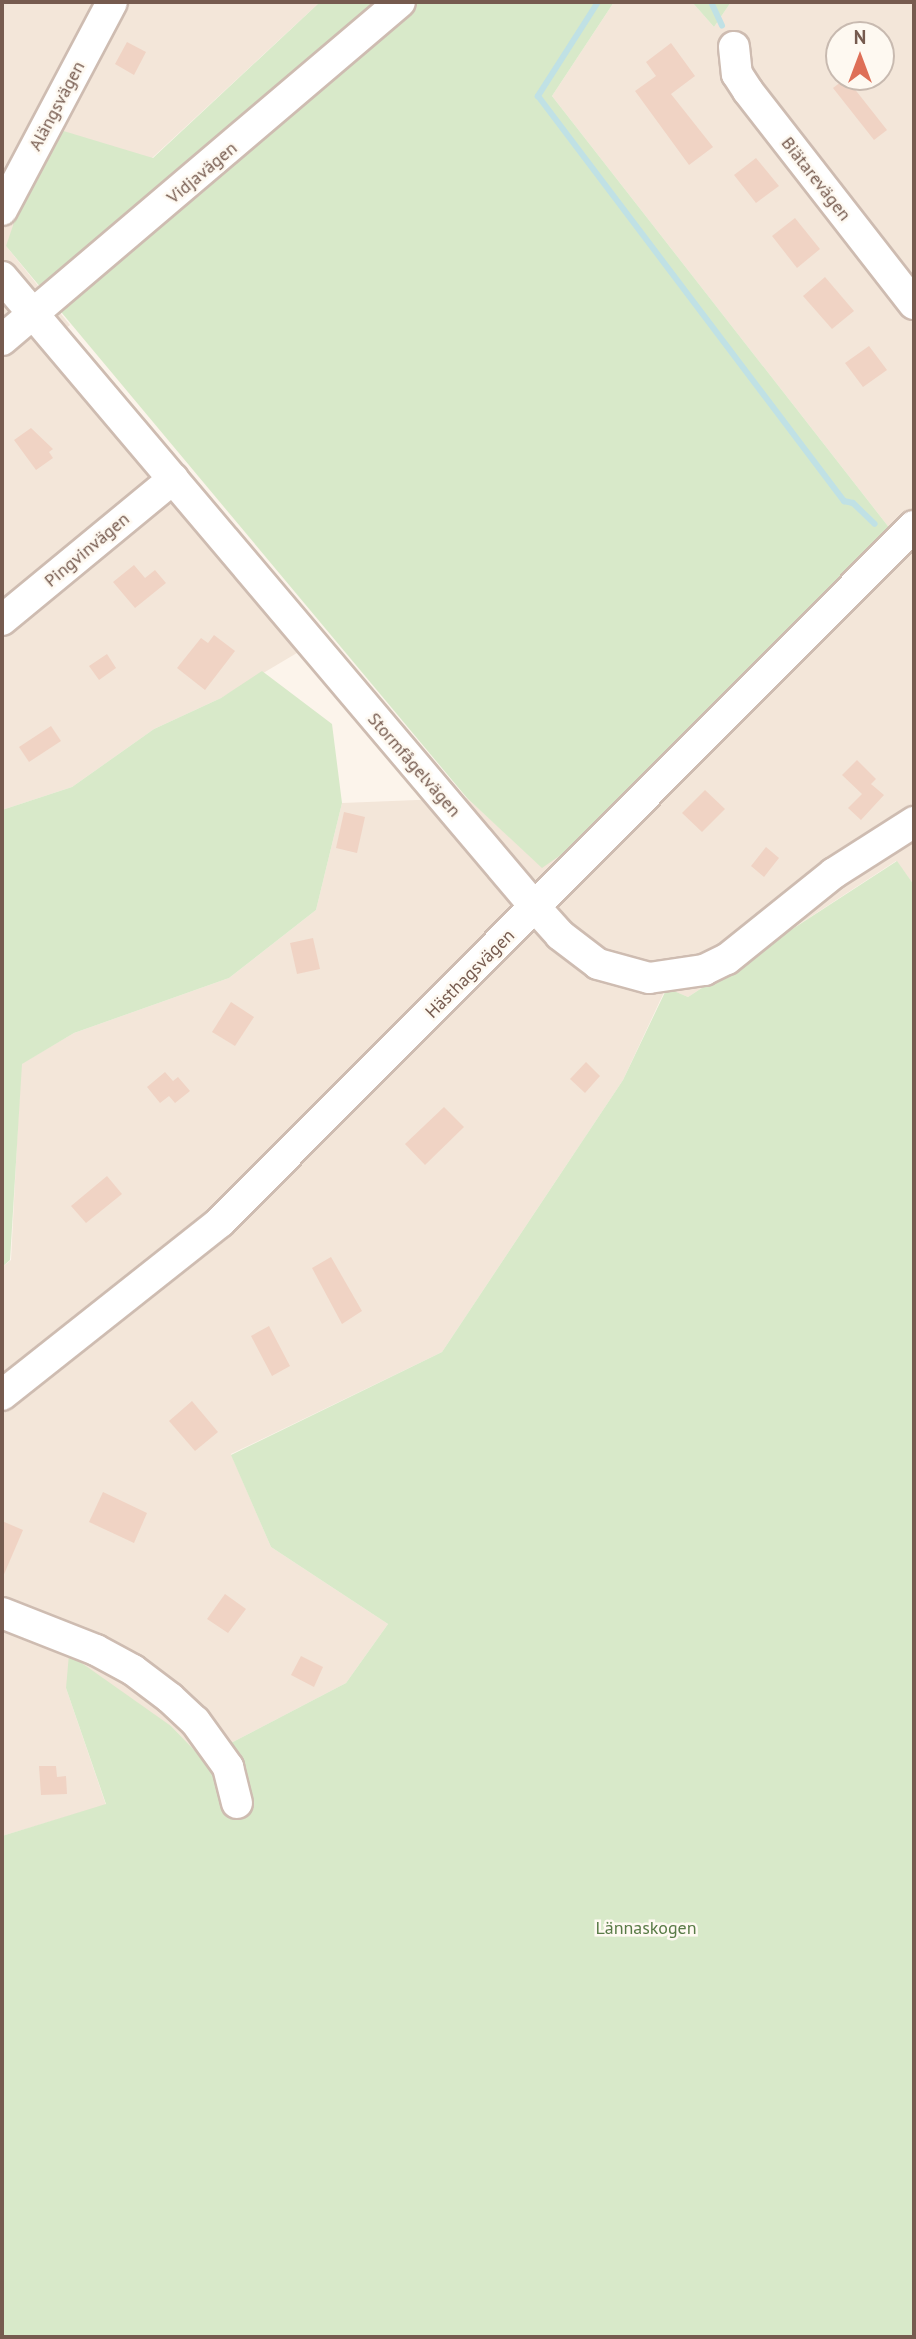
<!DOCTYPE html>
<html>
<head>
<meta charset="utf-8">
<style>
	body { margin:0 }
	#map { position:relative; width:916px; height:2339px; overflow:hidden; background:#fcf4eb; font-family:"PT Sans",sans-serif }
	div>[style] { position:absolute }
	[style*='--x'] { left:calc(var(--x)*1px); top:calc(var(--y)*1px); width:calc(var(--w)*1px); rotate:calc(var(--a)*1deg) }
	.residential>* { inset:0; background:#f3e6d9 }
	.green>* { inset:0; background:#d8e9c9 }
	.stream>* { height:6px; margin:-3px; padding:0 3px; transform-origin:3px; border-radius:3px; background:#c0e1e5 }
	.building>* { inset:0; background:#f0d3c4 }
	.roads { filter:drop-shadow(2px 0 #cebcb1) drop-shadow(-2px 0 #cebcb1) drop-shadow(0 2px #cebcb1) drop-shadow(0 -2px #cebcb1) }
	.minor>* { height:30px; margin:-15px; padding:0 15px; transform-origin:15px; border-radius:15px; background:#fff }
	span { translate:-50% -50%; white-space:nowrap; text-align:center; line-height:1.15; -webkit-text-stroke:5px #fef9f1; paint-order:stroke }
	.street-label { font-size:18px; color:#765b4f }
	.park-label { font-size:18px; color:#597b47 }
	.frame { position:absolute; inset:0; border:4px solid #765b4f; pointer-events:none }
	.north { position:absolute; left:825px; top:21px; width:70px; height:70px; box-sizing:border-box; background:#fef9f1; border:2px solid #c8bab0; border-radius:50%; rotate:0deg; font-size:19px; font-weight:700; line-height:28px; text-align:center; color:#765b4f }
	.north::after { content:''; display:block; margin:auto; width:24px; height:32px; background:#de6f57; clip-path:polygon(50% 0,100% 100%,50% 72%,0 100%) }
</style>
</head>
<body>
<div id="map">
	<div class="residential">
		<div style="clip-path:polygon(2px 2px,320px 2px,152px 158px,6px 246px,70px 325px,42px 347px,307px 647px,221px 698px,154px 729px,72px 787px,2px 810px)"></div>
		<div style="clip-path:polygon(evenodd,614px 2px,692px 2px,714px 27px,731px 2px,914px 2px,914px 885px,896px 861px,688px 997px,666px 988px,623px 1080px,442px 1352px,231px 1454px,271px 1547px,388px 1624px,346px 1683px,202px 1758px,171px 1726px,66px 1688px,106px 1805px,2px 1836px,2px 1267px,11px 1260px,21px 1064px,74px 1033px,229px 978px,316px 910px,342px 803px,467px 798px,542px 867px,571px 848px,891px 530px,552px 96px,614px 2px,839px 35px,881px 35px,881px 77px,839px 77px,839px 35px)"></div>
	</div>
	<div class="green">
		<div style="clip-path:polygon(320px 2px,614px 2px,552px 96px,891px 530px,571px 848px,542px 868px,467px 798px,6px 246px,47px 126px,153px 158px)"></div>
		<div style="clip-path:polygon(692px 2px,731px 2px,714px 27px)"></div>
		<div style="clip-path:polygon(262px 671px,332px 724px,342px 803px,316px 910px,229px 978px,74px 1033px,22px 1064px,10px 1260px,2px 1267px,2px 810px,72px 787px,154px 729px,221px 698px)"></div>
		<div style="clip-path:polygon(897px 861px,914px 885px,914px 2337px,2px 2337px,2px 1836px,106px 1804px,66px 1688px,69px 1654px,171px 1726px,202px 1758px,346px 1683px,388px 1624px,271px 1547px,231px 1455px,442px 1352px,623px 1080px,667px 988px,688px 997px)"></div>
	</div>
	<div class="stream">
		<div style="--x:598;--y:2;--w:112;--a:122.6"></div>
		<div style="--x:538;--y:96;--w:508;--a:52.93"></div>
		<div style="--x:844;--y:501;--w:9;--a:13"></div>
		<div style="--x:853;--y:503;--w:30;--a:44"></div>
		<div style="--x:711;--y:2;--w:26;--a:65"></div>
	</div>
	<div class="building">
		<div style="clip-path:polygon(127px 42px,146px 52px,134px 75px,115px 64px)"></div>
		<div style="clip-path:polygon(671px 43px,695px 76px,671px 94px,713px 147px,689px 165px,635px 91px,656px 76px,646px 62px)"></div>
		<div style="clip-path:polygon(846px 78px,887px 130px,874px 140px,833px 88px)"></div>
		<div style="clip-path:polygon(756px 158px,779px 186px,756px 203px,734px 175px)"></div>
		<div style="clip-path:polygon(795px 218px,820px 249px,797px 268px,772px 236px)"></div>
		<div style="clip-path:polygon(825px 277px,854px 311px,832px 329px,803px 296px)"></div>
		<div style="clip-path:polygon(869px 346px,887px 370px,863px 387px,845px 363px)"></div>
		<div style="clip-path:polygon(31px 428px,53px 449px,49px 452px,53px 458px,36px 470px,14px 440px)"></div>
		<div style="clip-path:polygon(134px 565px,145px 578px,155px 570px,166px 583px,135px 608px,113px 582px)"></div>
		<div style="clip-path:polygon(214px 635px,235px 651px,205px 690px,177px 668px,201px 638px,208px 643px)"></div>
		<div style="clip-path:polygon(107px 654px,116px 668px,99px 680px,89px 666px)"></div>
		<div style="clip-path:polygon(51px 726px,61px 741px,29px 762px,19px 747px)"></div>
		<div style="clip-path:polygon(857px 760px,876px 779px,866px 789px,871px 784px,884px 795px,861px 820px,848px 808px,862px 794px,842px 775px)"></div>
		<div style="clip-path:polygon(705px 790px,725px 809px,702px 832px,682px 813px)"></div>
		<div style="clip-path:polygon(344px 812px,365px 817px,357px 853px,336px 848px)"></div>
		<div style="clip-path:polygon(766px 847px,779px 858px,764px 877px,751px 866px)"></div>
		<div style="clip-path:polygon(313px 938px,320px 969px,297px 974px,290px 943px)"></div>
		<div style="clip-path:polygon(231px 1002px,254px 1017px,235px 1046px,212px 1032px)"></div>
		<div style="clip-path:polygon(586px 1062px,600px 1076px,585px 1093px,570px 1079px)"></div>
		<div style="clip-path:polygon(165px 1072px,173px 1081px,178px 1077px,190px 1091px,175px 1103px,169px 1096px,160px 1103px,147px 1087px)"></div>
		<div style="clip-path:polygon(444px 1107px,464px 1127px,425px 1165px,405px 1144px)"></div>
		<div style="clip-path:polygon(107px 1176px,122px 1194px,86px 1223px,71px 1206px)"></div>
		<div style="clip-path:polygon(331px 1257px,362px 1311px,342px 1324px,312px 1268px)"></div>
		<div style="clip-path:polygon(269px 1326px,290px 1366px,272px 1376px,251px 1336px)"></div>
		<div style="clip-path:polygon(192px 1401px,218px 1432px,195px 1451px,169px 1421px)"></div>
		<div style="clip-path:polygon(103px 1492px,147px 1513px,134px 1543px,89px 1522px)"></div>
		<div style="clip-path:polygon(2px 1521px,23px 1530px,2px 1579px)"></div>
		<div style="clip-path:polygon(225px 1594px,246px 1609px,228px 1633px,207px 1619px)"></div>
		<div style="clip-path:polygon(301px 1656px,323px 1667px,314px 1687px,291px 1675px)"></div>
		<div style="clip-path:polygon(39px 1766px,56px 1766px,57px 1777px,66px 1776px,67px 1794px,41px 1795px)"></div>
	</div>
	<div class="roads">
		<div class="minor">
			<div style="--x:734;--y:47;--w:27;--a:84"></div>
			<div style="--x:737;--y:74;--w:20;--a:57"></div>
			<div style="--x:748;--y:91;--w:270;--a:52.1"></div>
			<div style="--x:2;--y:210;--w:235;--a:-62.1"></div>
			<div style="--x:2;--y:277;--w:825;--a:49.77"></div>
			<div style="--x:535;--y:907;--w:38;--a:48"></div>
			<div style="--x:560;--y:935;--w:48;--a:37.3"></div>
			<div style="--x:598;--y:964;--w:53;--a:15.4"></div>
			<div style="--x:649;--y:978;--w:56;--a:-8.3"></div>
			<div style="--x:704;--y:970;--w:25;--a:-26"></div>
			<div style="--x:727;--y:959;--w:137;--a:-38.8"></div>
			<div style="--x:834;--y:873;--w:95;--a:-32.5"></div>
			<div style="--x:2;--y:340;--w:522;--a:-40.34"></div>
			<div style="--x:2;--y:620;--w:222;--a:-39.5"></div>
			<div style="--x:2;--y:1395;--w:278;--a:-38.4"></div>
			<div style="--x:220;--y:1222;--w:983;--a:-45.08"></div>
			<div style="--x:2;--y:1613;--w:101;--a:21.5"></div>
			<div style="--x:96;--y:1650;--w:42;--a:28.4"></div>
			<div style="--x:133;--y:1670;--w:46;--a:37.1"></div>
			<div style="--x:170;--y:1698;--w:34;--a:43"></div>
			<div style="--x:195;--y:1721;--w:57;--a:54.3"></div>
			<div style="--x:228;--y:1767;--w:37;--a:76"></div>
		</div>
	</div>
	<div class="street-label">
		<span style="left:57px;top:106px;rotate:-62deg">Alängsvägen</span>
		<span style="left:202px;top:173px;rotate:-40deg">Vidjavägen</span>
		<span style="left:816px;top:179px;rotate:52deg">Biätarevägen</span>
		<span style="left:87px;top:550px;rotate:-40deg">Pingvinvägen</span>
		<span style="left:414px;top:765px;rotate:49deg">Stormfågelvägen</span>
		<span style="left:470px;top:974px;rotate:-45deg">Hästhagsvägen</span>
	</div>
	<div class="park-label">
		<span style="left:646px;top:1928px">Lännaskogen</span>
	</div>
	<div class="frame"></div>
	<div class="north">N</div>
</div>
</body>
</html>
